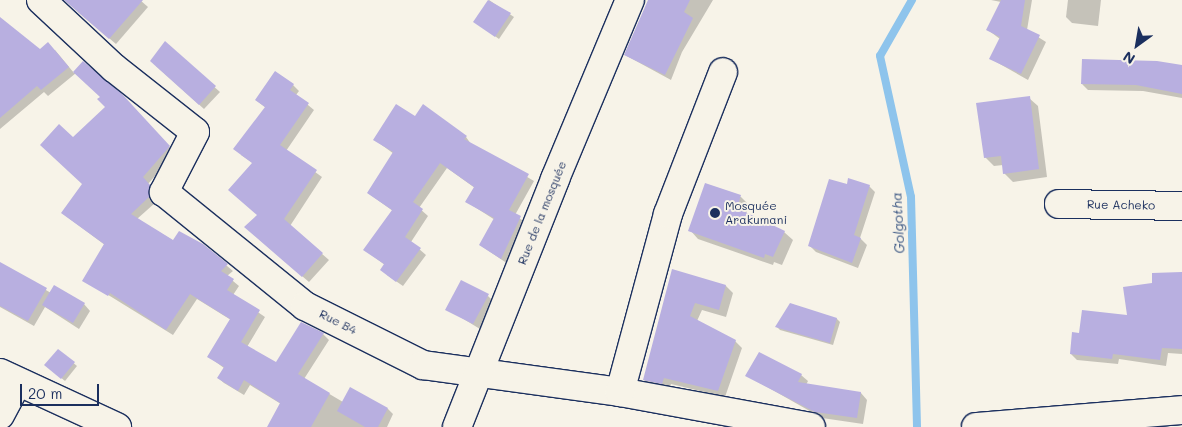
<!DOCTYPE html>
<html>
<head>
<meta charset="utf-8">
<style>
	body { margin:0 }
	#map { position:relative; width:1182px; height:427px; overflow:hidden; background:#f7f3e8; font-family:Mali,sans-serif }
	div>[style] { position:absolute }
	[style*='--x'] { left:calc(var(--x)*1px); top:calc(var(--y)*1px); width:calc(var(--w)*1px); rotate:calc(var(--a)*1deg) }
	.shadow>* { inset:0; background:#0003 }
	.stream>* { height:8px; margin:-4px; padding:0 4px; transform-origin:4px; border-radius:4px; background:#8ec4ec }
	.building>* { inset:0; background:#b8afe0 }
	.roads { filter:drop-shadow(1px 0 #1b2f5e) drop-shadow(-1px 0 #1b2f5e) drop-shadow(0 1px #1b2f5e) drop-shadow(0 -1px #1b2f5e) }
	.street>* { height:28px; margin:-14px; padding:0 14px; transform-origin:14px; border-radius:14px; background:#f7f3e8 }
	.dots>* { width:14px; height:14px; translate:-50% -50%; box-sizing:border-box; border:2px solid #f7f3e8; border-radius:50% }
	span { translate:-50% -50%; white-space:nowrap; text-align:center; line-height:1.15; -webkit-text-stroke:4px #f7f3e8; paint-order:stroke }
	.street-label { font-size:12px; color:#1b2f5e }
	.poi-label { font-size:12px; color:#1b2f5e }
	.left { translate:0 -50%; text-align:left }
	.water-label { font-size:14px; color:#385482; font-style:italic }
	.north { position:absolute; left:1112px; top:20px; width:50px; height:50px; -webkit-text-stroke:4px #f7f3e8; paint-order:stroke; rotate:212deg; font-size:14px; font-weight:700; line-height:20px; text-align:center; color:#1b2f5e }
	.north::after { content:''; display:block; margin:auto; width:18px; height:22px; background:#1b2f5e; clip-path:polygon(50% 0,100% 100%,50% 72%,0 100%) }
	.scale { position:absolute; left:20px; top:384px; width:79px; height:22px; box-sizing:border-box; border:2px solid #1b2f5e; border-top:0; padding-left:6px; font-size:15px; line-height:18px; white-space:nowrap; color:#1b2f5e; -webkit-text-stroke:4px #f7f3e8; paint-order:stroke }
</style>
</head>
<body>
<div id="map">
	<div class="shadow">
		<div style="clip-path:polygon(77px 0,140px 0,148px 7px,116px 44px,78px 12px)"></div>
		<div style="clip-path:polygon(489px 0,514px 17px,499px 39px,475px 22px)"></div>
		<div style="clip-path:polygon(649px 0,713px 0,682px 52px,671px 80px,625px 55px)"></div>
		<div style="clip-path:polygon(991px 0,1032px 0,1027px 30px,1046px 42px,1028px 80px,991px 59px,1000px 39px,988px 30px,1001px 2px)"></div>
		<div style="clip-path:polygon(1068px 0,1101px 0,1098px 26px,1072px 23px,1066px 17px)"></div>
		<div style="clip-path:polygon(0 18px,40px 51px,55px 50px,74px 73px,83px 62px,128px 102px,175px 153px,148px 184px,155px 192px,155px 203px,137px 219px,174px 241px,202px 245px,233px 271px,227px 276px,239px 286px,233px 295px,265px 317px,247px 347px,276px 364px,323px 334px,329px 340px,304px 379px,343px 402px,388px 409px,393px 414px,387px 427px,268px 427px,281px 404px,250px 385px,244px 395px,224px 383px,218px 378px,224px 368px,209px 357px,231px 320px,197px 299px,173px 335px,84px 280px,105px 245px,62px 213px,83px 184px,73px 139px,106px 108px,101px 97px,76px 73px,48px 96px,44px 92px,0 129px)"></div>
		<div style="clip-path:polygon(165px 43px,220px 92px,204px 109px,156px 66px)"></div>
		<div style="clip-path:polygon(1182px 66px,1182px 98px,1143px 91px,1088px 90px,1082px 84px)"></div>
		<div style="clip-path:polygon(293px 85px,299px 91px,296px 95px,314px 110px,286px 151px,322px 177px,290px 226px,329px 260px,309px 282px,252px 233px,259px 215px,253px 163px,241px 155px,266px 108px,256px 100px)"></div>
		<div style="clip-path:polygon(1029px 98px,1038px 106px,1047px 177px,1013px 182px,1004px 173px,1003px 165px,994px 166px,985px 157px)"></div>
		<div style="clip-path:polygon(415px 118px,466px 137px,471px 144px,534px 181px,515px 215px,526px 223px,508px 264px,480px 245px,495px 220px,467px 202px,475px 188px,447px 168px,419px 208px,428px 216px,411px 242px,426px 255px,403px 286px,387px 275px,385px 265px,365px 250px,393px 211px,368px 193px,394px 154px,375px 140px)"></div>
		<div style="clip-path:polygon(706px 184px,741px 197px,749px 205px,746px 214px,784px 232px,793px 240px,782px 265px,774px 262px,773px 265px,698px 239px,690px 230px)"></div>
		<div style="clip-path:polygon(847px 186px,869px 186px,875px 192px,860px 238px,867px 245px,858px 268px,816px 252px,810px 246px)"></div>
		<div style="clip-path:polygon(0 263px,51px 293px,84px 304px,90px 311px,79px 329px,45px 307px,34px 326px,0 307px)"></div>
		<div style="clip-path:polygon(673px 271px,726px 286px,733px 293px,726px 317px,702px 310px,697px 321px,735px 341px,742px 348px,725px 397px,671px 384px,669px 390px,651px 387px,644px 380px)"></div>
		<div style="clip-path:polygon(1182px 274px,1182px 354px,1168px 353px,1166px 366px,1119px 359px,1118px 364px,1077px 360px,1071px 354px,1080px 334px,1128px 316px,1153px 284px)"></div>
		<div style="clip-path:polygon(488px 296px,494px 302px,480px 329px,447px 309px)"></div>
		<div style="clip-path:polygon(791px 304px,837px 319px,840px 322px,833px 345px,780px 330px,777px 327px)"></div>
		<div style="clip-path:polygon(59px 351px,77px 366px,65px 381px,49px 368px)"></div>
		<div style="clip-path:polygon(746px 375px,801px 375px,808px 381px,806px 385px,861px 393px,867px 400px,863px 424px,822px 418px)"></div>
	</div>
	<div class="stream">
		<div style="--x:912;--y:0;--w:64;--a:119.7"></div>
		<div style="--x:880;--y:56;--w:144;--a:77.6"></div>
		<div style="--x:911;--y:197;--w:230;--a:88.5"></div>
	</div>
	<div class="building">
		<div style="clip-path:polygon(64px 0,143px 0,109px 39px)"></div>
		<div style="clip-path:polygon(488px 0,511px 13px,495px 37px,473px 22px)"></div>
		<div style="clip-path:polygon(648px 0,690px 0,684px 12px,693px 18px,665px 75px,624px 55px)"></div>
		<div style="clip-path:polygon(1001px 0,1025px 0,1021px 26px,1040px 35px,1021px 74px,989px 59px,1000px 37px,986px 30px)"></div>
		<div style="clip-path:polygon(0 17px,40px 49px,48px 42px,69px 67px,41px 90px,37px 86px,0 118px)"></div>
		<div style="clip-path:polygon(165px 41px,216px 86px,199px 105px,150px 61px)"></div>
		<div style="clip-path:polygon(1082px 59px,1157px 61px,1182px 65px,1182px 94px,1136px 85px,1081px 84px)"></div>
		<div style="clip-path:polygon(83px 61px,122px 94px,170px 146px,143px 177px,150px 185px,149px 197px,131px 214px,173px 240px,179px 231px,203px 244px,228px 264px,221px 271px,234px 279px,227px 290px,260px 310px,241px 342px,276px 362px,301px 322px,324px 333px,298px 374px,330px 393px,311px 427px,267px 427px,280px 403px,244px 380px,238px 391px,217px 378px,224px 367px,207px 357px,230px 319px,190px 294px,166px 330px,110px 293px,108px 296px,82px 281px,104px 244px,61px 213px,82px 184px,40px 145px,59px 124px,73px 137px,105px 107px,97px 99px,100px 97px,73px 72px)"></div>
		<div style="clip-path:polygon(275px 71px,294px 84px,290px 90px,309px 103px,280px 145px,317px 170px,284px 219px,323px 253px,302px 277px,244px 227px,257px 215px,228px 190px,252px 163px,233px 149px,265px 107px,255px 100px)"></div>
		<div style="clip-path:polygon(1030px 96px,1039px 169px,1003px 174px,1001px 156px,984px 158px,976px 103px)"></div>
		<div style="clip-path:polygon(396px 104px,415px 116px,423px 104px,467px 136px,464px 139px,529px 174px,509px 210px,521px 216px,501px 259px,479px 245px,494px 218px,465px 202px,474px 187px,440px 163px,413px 202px,423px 209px,405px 237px,421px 248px,396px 282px,380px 270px,384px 264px,363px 250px,392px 210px,367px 193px,393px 152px,373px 140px)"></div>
		<div style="clip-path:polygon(848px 178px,870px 185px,854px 235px,861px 238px,852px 263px,808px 246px,829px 179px,847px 184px)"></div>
		<div style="clip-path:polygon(705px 183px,741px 195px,737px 208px,785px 231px,773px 257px,765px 254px,764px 258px,688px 231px)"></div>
		<div style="clip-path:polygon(0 262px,47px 288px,28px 321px,0 306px)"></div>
		<div style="clip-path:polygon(672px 269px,726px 285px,719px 310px,695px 303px,690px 316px,736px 340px,718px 391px,664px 378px,662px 384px,643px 380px)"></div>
		<div style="clip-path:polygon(1182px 272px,1182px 349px,1162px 348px,1160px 360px,1113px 354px,1112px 359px,1070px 354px,1072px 332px,1079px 333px,1082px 310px,1127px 315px,1123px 287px,1152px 283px,1152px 273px)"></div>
		<div style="clip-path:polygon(461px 280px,489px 294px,473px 324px,445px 310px)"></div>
		<div style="clip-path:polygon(54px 285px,85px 303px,73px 323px,42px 305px)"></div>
		<div style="clip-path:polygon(790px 303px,837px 318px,830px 343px,775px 327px)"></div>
		<div style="clip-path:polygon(58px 349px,75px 362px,61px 379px,44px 365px)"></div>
		<div style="clip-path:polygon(759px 352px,802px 374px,798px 382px,861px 392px,857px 418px,815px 412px,745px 376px)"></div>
		<div style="clip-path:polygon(350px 387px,388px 408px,378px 427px,365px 427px,337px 411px)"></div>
	</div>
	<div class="roads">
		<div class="street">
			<div style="--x:41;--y:0;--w:100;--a:43"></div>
			<div style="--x:114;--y:68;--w:103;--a:38.3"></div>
			<div style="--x:195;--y:132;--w:68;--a:117.3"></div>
			<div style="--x:164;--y:192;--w:181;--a:39"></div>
			<div style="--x:305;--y:306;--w:132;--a:26.6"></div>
			<div style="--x:423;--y:365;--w:199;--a:7.8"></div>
			<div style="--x:620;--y:392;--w:194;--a:10.4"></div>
			<div style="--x:1059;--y:204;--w:123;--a:0.9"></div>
			<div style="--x:0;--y:373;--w:129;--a:24.8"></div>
			<div style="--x:620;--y:392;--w:184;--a:-74.9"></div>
			<div style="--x:668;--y:214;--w:152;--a:-68.8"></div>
			<div style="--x:0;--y:415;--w:36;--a:-62"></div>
			<div style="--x:457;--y:427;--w:267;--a:-68.4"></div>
			<div style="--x:555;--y:179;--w:194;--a:-67.3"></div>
			<div style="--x:976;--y:427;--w:207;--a:-4.7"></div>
		</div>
	</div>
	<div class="dots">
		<div style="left:715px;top:213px;background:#1b2f5e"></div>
	</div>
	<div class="street-label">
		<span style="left:1121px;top:205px;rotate:1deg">Rue Acheko</span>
		<span style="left:542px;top:213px;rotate:-68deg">Rue de la mosquée</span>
		<span style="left:338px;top:322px;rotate:27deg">Rue B4</span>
	</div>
	<div class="poi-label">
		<span class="left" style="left:725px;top:213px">Mosquée<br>Arakumani</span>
	</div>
	<div class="water-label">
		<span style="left:898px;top:223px;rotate:-93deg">Golgotha</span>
	</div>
	<div class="north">N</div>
	<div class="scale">20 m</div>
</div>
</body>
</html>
